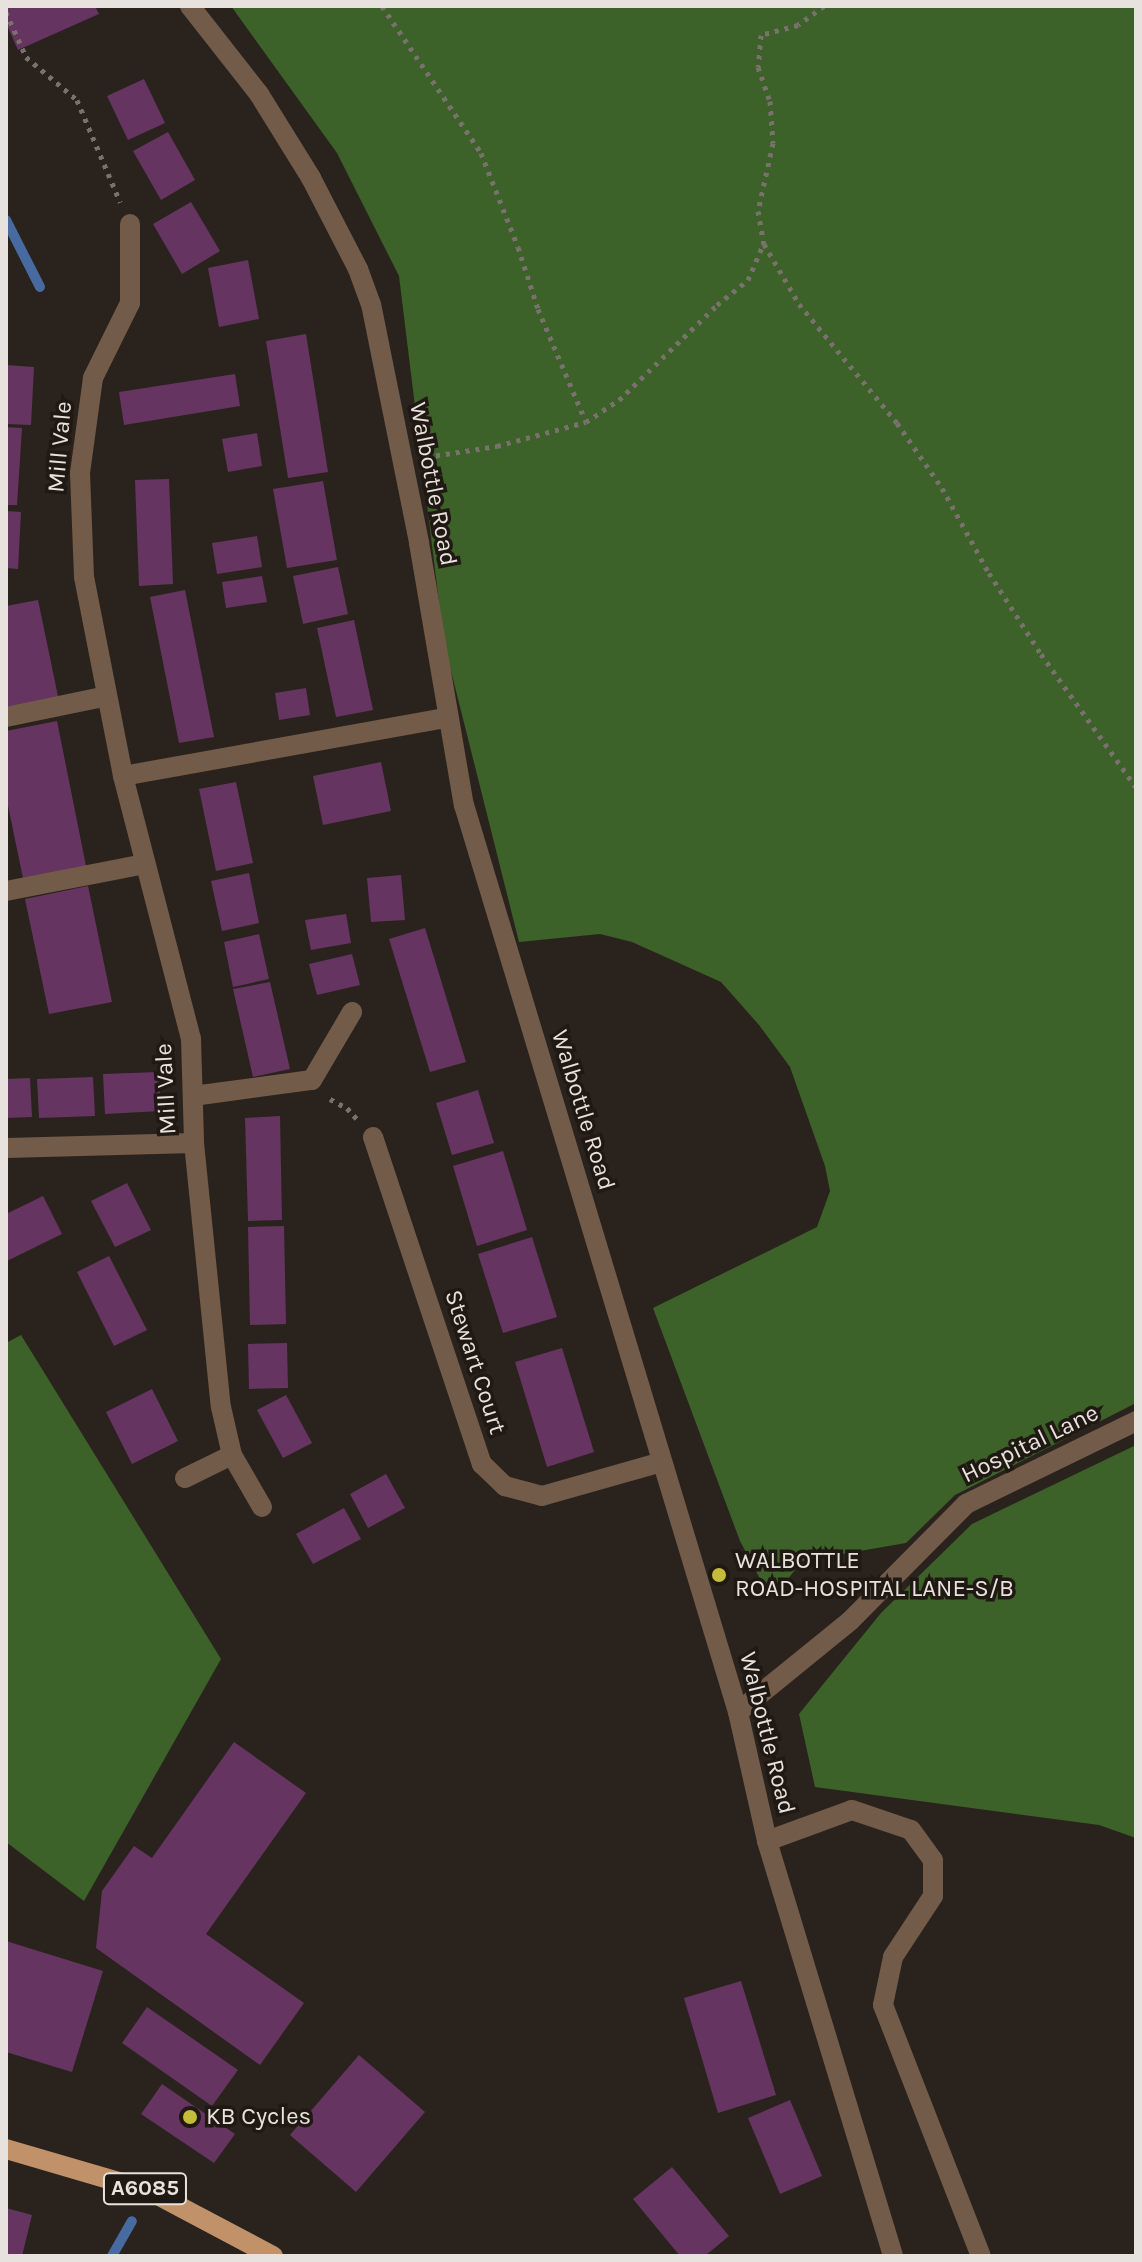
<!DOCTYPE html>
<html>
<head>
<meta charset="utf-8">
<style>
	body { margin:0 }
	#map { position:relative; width:1142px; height:2262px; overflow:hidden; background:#2a231d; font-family:Karla,sans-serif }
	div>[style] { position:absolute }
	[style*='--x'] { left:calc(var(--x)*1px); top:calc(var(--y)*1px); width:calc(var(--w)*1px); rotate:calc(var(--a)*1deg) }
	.forest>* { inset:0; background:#3c6129 }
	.stream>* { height:10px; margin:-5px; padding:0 5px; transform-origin:5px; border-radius:5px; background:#476ba0 }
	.building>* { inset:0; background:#653460 }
	.path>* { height:5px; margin-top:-2.5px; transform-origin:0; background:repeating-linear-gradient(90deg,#78716c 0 4px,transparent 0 10px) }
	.minor>* { height:20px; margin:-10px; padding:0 10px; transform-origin:10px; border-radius:10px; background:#725b48 }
	.major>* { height:20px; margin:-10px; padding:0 10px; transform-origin:10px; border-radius:10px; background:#c19169 }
	.dots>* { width:22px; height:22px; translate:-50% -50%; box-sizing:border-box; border:4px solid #201913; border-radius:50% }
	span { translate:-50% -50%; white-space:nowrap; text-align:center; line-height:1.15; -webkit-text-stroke:7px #201913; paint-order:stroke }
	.shield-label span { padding:2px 6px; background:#201913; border:2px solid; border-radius:6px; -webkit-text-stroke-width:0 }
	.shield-label { font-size:22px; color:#e7e2de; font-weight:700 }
	.street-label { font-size:24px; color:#e7e2de }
	.poi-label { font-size:24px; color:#e7e2de }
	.left { translate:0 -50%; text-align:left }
	.frame { position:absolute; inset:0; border:8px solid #e7e2de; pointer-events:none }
</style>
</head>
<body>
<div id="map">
	<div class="forest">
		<div style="clip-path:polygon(231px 6px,1136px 6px,1136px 1403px,955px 1495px,906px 1543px,802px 1561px,780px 1589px,766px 1590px,740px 1541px,653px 1308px,817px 1227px,830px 1191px,825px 1166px,790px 1067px,759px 1025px,721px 982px,632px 942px,600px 934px,519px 942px,444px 643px,399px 276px,337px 153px)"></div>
		<div style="clip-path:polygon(21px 1335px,221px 1659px,84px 1901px,6px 1842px,6px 1343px)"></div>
		<div style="clip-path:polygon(1136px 1445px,1136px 1838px,1099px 1825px,815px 1787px,799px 1714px,881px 1613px,972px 1524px)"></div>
	</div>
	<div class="stream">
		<div style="--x:6;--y:220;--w:75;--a:63.1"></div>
		<div style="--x:112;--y:2256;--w:40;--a:-60.3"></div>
	</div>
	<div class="building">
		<div style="clip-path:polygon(6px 6px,95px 6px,99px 14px,18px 50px,6px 23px)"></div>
		<div style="clip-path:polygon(144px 79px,165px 123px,128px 140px,107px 96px)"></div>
		<div style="clip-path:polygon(168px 132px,195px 180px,161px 200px,133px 151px)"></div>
		<div style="clip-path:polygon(191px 202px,220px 251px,182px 274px,153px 224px)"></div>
		<div style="clip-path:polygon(248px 260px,259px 319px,219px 327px,208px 268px)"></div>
		<div style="clip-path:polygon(306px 334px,328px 472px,288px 478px,266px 341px)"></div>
		<div style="clip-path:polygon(6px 365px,34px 367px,31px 425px,6px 424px)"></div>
		<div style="clip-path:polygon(235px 374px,240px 406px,124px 425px,119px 392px)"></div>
		<div style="clip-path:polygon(6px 427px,22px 428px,17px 505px,6px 505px)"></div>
		<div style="clip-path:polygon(257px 433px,262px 466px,228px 472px,222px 439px)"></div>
		<div style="clip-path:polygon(169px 479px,173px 584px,139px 586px,135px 480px)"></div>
		<div style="clip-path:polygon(323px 481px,337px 560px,287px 568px,273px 489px)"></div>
		<div style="clip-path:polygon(6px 511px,21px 512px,18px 569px,6px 568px)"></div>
		<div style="clip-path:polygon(257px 536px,262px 567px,217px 574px,212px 543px)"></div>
		<div style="clip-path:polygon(338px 567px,348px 614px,303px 624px,293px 576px)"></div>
		<div style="clip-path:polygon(262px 576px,267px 602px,226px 608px,222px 582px)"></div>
		<div style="clip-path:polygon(185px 590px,214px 737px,179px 743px,150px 597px)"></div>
		<div style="clip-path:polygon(38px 600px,59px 701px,6px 712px,6px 606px)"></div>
		<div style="clip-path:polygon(354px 620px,373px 710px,336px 717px,317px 628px)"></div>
		<div style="clip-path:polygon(306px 688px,310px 715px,279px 720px,275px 693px)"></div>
		<div style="clip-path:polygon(57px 721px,87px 871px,24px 883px,6px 796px,6px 731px)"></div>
		<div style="clip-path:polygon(381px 762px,391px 811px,323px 825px,313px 776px)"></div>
		<div style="clip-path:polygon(236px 782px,253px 863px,216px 871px,199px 789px)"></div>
		<div style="clip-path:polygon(249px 873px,259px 923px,222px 931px,211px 881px)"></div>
		<div style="clip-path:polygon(401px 875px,405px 920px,371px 922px,367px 878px)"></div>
		<div style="clip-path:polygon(88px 886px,112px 1002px,49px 1014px,25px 899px)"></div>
		<div style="clip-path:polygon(346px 914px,351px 943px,311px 950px,305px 920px)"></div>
		<div style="clip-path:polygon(425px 928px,466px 1062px,430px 1072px,389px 939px)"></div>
		<div style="clip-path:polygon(259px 934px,269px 979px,233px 987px,224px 942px)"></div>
		<div style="clip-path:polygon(352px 954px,360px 985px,317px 995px,309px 964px)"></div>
		<div style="clip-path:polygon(270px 982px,290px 1069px,253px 1077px,233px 989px)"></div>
		<div style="clip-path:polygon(159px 1072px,161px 1111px,105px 1114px,103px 1074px)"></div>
		<div style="clip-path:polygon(93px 1077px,95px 1116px,39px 1118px,37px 1079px)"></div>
		<div style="clip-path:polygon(30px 1078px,32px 1117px,6px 1118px,6px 1079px)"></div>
		<div style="clip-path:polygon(478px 1090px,494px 1143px,452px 1155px,436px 1103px)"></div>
		<div style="clip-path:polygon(280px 1116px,282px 1220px,248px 1221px,245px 1118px)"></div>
		<div style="clip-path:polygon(503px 1151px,527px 1230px,477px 1246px,453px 1166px)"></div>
		<div style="clip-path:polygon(127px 1183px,151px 1230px,115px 1247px,91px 1201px)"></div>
		<div style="clip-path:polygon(43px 1196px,62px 1234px,7px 1261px,6px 1214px)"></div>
		<div style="clip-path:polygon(284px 1226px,286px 1324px,250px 1325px,248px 1227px)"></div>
		<div style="clip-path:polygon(532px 1237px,557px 1317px,503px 1333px,478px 1254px)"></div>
		<div style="clip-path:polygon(109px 1256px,147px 1330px,114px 1346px,77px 1272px)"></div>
		<div style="clip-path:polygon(287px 1343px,288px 1388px,249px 1389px,248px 1344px)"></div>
		<div style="clip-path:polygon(562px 1348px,594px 1452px,547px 1467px,515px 1362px)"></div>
		<div style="clip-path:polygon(152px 1389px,178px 1441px,132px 1464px,106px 1412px)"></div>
		<div style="clip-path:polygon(286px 1395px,312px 1443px,283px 1458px,257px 1410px)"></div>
		<div style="clip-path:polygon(386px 1474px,405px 1508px,368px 1528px,350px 1494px)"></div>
		<div style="clip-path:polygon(344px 1508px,361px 1539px,313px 1564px,296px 1534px)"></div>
		<div style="clip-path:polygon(234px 1742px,306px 1793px,206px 1934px,304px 2003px,260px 2065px,96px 1948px,102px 1891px,134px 1846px,152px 1858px)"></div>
		<div style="clip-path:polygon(6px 1941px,103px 1971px,72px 2072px,6px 2052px)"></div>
		<div style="clip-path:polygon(741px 1981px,776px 2095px,718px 2113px,684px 1998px)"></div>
		<div style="clip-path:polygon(147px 2007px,238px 2070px,212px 2106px,122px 2043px)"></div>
		<div style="clip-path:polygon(359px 2055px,425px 2112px,356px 2192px,290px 2135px)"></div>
		<div style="clip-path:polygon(162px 2084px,235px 2134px,214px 2163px,141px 2114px)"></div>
		<div style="clip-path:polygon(790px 2100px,822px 2176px,780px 2194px,748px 2118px)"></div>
		<div style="clip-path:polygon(672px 2167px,729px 2236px,705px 2256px,680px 2256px,633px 2199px)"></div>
		<div style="clip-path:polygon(6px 2208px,32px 2215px,22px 2256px,6px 2256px)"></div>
	</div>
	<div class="path">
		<div style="--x:382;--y:6;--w:177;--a:56"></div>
		<div style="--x:481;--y:153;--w:101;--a:68.5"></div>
		<div style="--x:518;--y:247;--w:65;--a:72.1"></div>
		<div style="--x:538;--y:309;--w:123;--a:67"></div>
		<div style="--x:824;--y:6;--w:32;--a:144"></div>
		<div style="--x:798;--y:25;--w:38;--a:165"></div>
		<div style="--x:761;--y:35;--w:32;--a:95"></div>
		<div style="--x:758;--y:67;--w:36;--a:71"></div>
		<div style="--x:770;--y:101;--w:42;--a:85.9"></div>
		<div style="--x:773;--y:143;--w:70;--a:102.4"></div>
		<div style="--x:758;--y:211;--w:34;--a:80"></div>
		<div style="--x:764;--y:244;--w:69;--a:59.7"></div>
		<div style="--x:799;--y:304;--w:154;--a:50.5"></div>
		<div style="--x:897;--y:423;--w:79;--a:55.3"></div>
		<div style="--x:942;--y:488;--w:97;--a:61.1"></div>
		<div style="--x:989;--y:573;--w:96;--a:57.3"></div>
		<div style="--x:1041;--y:654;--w:163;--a:54.5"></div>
		<div style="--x:6;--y:12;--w:49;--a:66"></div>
		<div style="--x:26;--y:57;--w:67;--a:40.1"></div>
		<div style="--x:77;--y:100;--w:111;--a:67.1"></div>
		<div style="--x:426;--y:457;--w:72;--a:-8.8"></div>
		<div style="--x:497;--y:446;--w:92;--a:-15.1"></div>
		<div style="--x:586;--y:422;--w:40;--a:-34"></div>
		<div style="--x:619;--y:400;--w:136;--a:-44.1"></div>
		<div style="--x:717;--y:305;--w:40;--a:-39"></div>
		<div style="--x:748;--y:280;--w:38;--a:-67"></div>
		<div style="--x:330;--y:1099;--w:19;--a:28"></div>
		<div style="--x:347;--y:1108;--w:15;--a:48"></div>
	</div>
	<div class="minor">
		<div style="--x:190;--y:6;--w:112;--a:51.9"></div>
		<div style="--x:259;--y:94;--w:99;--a:58.2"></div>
		<div style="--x:311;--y:178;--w:102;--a:62.7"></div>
		<div style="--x:358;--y:269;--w:37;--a:70"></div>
		<div style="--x:371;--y:304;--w:244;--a:78.6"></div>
		<div style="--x:419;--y:543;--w:266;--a:80.3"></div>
		<div style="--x:464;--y:805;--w:947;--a:73.19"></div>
		<div style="--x:738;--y:1712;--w:132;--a:77.3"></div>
		<div style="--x:767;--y:1841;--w:434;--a:73.1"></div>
		<div style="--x:130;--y:224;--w:79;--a:90"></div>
		<div style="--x:130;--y:303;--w:84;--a:116.3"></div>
		<div style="--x:93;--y:378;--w:96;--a:97.8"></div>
		<div style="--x:80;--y:473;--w:104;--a:87.8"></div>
		<div style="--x:84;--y:577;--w:203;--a:78.9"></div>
		<div style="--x:123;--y:776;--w:272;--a:75.5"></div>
		<div style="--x:191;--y:1039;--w:104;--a:88.3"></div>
		<div style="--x:194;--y:1143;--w:265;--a:84.2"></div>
		<div style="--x:221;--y:1407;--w:49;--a:77.1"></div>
		<div style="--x:232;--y:1455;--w:60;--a:60"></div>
		<div style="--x:6;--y:717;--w:103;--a:-11.7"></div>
		<div style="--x:123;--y:776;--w:328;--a:-10.2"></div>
		<div style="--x:6;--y:891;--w:142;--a:-11"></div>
		<div style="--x:193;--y:1096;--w:120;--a:-7.7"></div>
		<div style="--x:312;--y:1080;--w:79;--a:-59.5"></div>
		<div style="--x:373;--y:1137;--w:345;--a:71.6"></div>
		<div style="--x:482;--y:1464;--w:32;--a:44"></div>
		<div style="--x:505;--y:1486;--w:38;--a:15"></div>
		<div style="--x:542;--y:1496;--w:124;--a:-15.9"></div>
		<div style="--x:6;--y:1148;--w:188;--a:-1.5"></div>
		<div style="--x:185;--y:1478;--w:52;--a:-26.1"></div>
		<div style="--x:738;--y:1712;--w:144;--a:-39.1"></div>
		<div style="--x:850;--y:1621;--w:165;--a:-45.2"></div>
		<div style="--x:966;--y:1504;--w:189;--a:-26"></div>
		<div style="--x:767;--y:1841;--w:90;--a:-20"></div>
		<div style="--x:852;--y:1810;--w:62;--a:18.7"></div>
		<div style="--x:911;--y:1830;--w:37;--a:54"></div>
		<div style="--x:933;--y:1860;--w:36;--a:90"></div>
		<div style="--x:933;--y:1896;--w:73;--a:123.3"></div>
		<div style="--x:893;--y:1957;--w:49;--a:101.8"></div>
		<div style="--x:883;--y:2005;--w:269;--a:68.7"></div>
	</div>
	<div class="major">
		<div style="--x:6;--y:2149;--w:150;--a:16.3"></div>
		<div style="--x:150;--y:2191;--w:139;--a:27.9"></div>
	</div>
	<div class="dots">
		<div style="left:719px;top:1575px;background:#c6bc3c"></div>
		<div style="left:190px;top:2117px;background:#c6bc3c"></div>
	</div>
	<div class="shield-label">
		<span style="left:145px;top:2189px">A6085</span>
	</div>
	<div class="street-label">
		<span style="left:60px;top:447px;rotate:-85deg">Mill Vale</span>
		<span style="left:433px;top:484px;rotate:79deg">Walbottle Road</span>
		<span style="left:166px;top:1089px;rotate:-93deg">Mill Vale</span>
		<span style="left:583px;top:1110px;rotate:73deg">Walbottle Road</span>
		<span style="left:475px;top:1362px;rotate:72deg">Stewart Court</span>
		<span style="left:1030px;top:1444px;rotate:-26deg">Hospital Lane</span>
		<span style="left:767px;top:1733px;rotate:76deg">Walbottle Road</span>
	</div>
	<div class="poi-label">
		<span class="left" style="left:735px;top:1575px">WALBOTTLE<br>ROAD-HOSPITAL LANE-S/B</span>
		<span class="left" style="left:206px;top:2117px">KB Cycles</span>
	</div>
	<div class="frame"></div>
</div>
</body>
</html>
